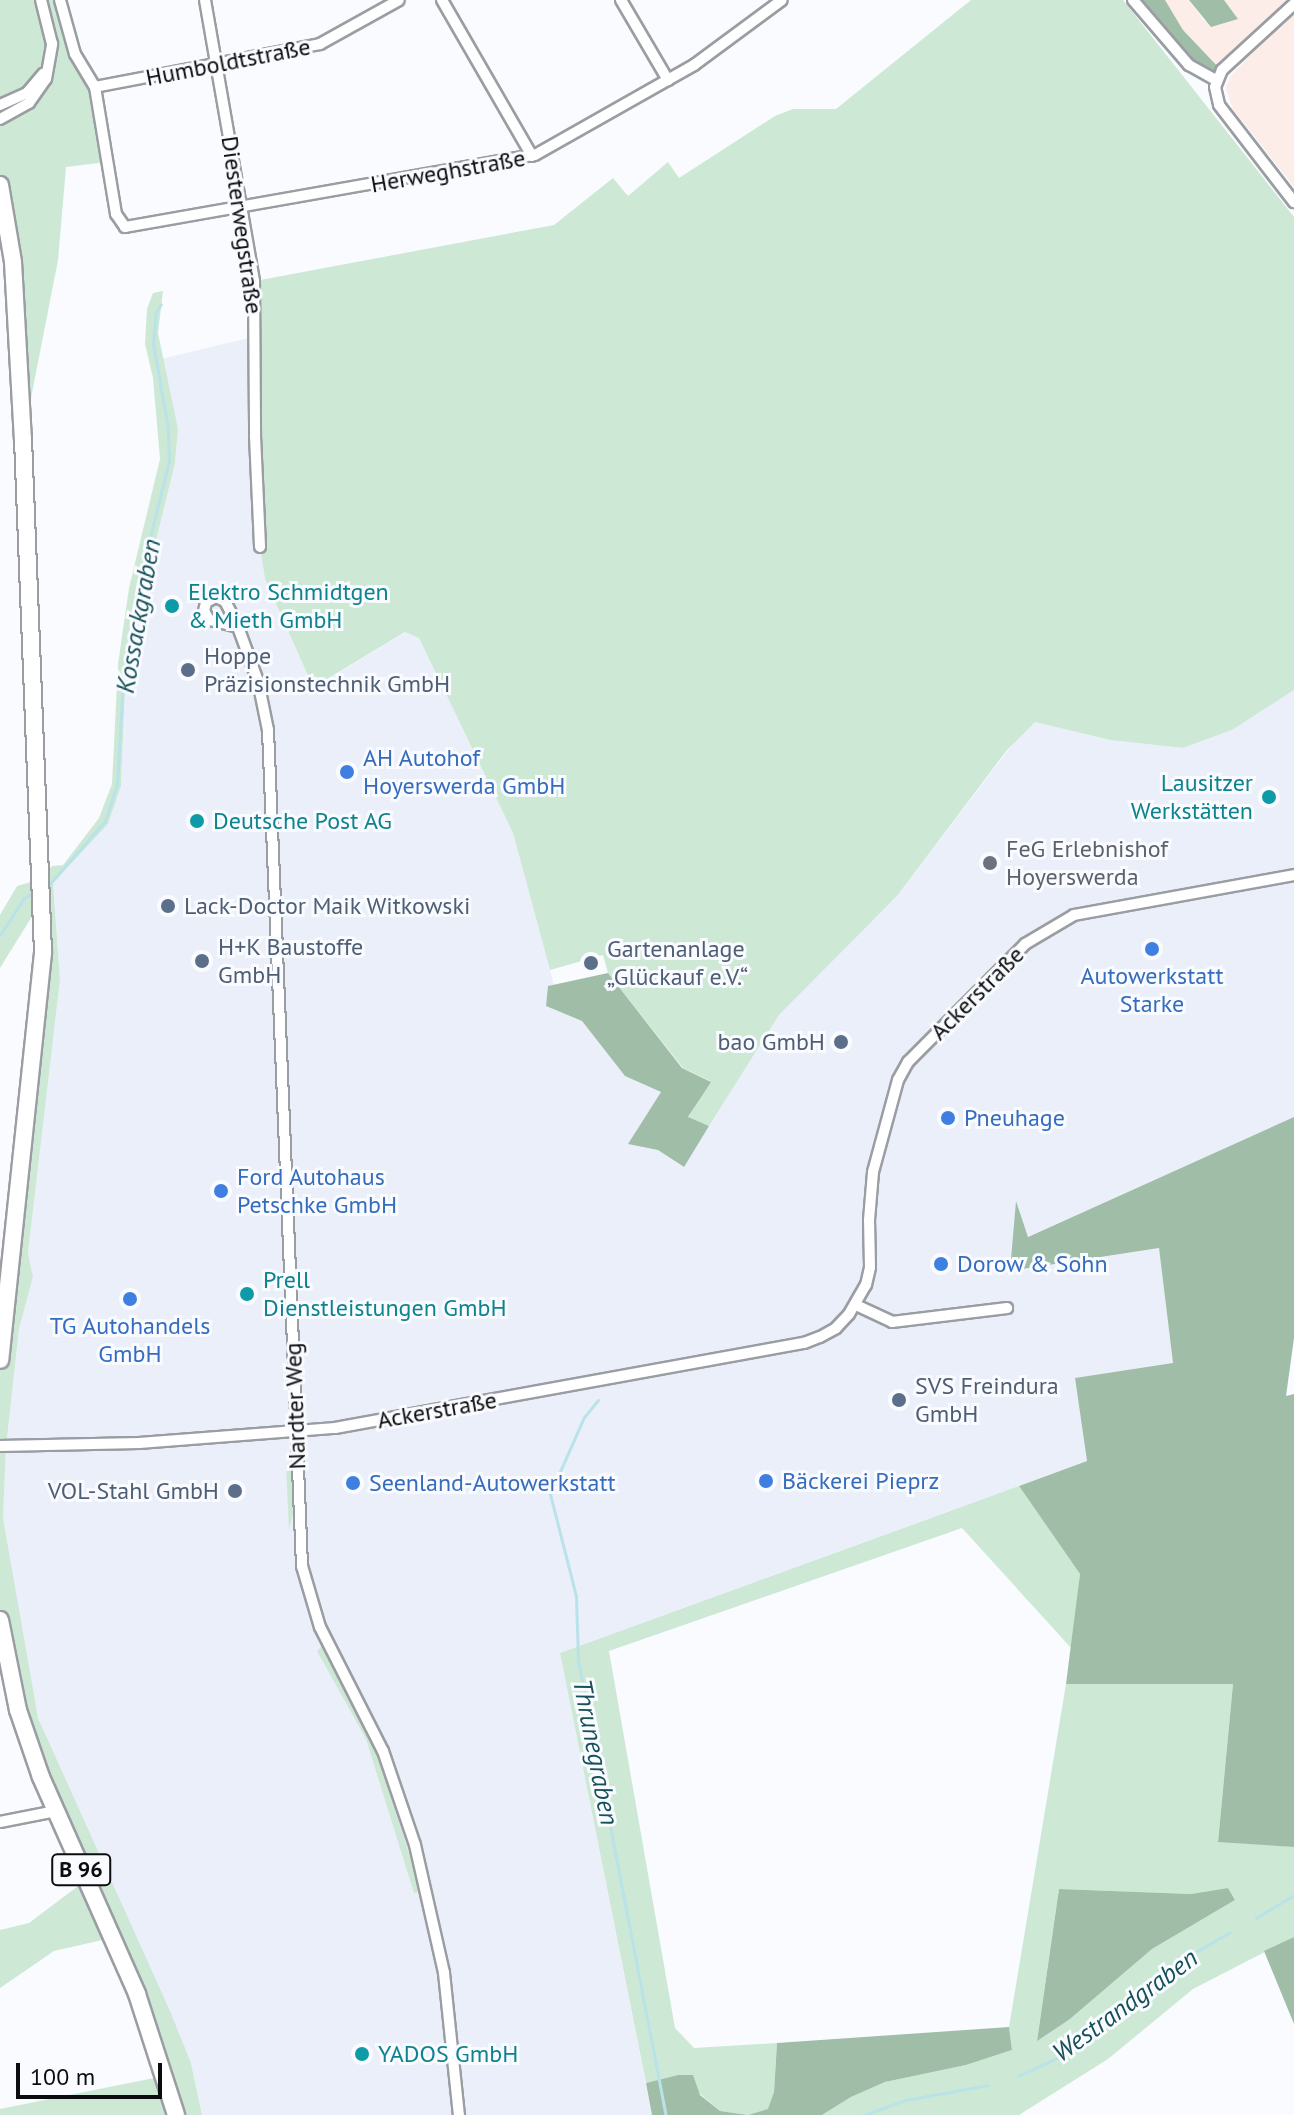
<!DOCTYPE html>
<html>
<head>
<meta charset="utf-8">
<style>
	body { margin:0 }
	#map { position:relative; width:1294px; height:2115px; overflow:hidden; background:#f9fbff; font-family:"PT Sans",sans-serif }
	div>[style] { position:absolute }
	[style*='--x'] { left:calc(var(--x)*1px); top:calc(var(--y)*1px); width:calc(var(--w)*1px); rotate:calc(var(--a)*1deg) }
	.commercial>* { inset:0; background:#fdede8 }
	.built>* { inset:0; background:#eaeffa }
	.green>* { inset:0; background:#cde9d5 }
	.forest>* { inset:0; background:#a0bda8 }
	.stream>* { height:3px; margin:-1.5px; padding:0 1.5px; transform-origin:1.5px; border-radius:1.5px; background:#b9e2e9 }
	.roads { filter:drop-shadow(2px 0 #9a9da2) drop-shadow(-2px 0 #9a9da2) drop-shadow(0 2px #9a9da2) drop-shadow(0 -2px #9a9da2) }
	.minor>* { height:10px; margin:-5px; padding:0 5px; transform-origin:5px; border-radius:5px; background:#fff }
	.primary>* { height:16px; margin:-8px; padding:0 8px; transform-origin:8px; border-radius:8px; background:#fff }
	.dots>* { width:22px; height:22px; translate:-50% -50%; box-sizing:border-box; border:4px solid #f9fbff; border-radius:50% }
	span { translate:-50% -50%; white-space:nowrap; text-align:center; line-height:1.15; -webkit-text-stroke:6px #f9fbff; paint-order:stroke }
	.shield-label span { padding:2px 6px; background:#f9fbff; border:2px solid; border-radius:6px; -webkit-text-stroke-width:0 }
	.shield-label { font-size:22px; color:#0b0c0e; font-weight:700 }
	.street-label { font-size:24px; color:#0b0c0e }
	.culture-label { font-size:24px; color:#0d838f }
	.left { translate:0 -50%; text-align:left }
	.right { translate:-100% -50%; text-align:right }
	.service-label { font-size:24px; color:#4e5e75 }
	.shop-label { font-size:24px; color:#366cbe }
	.worship-label { font-size:24px; color:#5b616d }
	.water-label { font-size:26px; color:#165058; font-style:italic }
	.scale { position:absolute; left:16px; top:2063px; width:146px; height:36px; box-sizing:border-box; border:4px solid #0b0c0e; border-top:0; padding-left:10px; font-size:24px; line-height:28px; white-space:nowrap; color:#0b0c0e; -webkit-text-stroke:6px #f9fbff; paint-order:stroke }
</style>
</head>
<body>
<div id="map">
	<div class="commercial">
		<div style="clip-path:polygon(1165px 0,1189px 0,1204px 21px,1238px 19px,1224px 0,1294px 0,1221px 70px,1183px 30px)"></div>
		<div style="clip-path:polygon(1294px 7px,1294px 187px,1233px 109px,1226px 89px,1230px 77px)"></div>
	</div>
	<div class="built">
		<div style="clip-path:polygon(257px 336px,260px 547px,265px 579px,310px 680px,320px 684px,406px 632px,419px 638px,513px 833px,554px 985px,548px 987px,546px 1006px,582px 1021px,625px 1076px,661px 1092px,628px 1144px,658px 1150px,683px 1167px,779px 1015px,897px 896px,1022px 732px,1035px 722px,1110px 740px,1183px 748px,1232px 730px,1294px 690px,1294px 1117px,1027px 1237px,1016px 1204px,1011px 1271px,1159px 1248px,1173px 1364px,1075px 1378px,1087px 1461px,560px 1653px,652px 2115px,202px 2115px,191px 2063px,38px 1718px,33px 1698px,3px 1518px,6px 1447px,19px 1329px,33px 1277px,28px 1253px,60px 980px,53px 883px,108px 824px,121px 786px,126px 664px,175px 463px,178px 429px,161px 359px)"></div>
	</div>
	<div class="green">
		<div style="clip-path:polygon(0 0,60px 0,69px 37px,95px 87px,107px 162px,66px 167px,58px 260px,23px 439px,0 185px,0 119px,29px 103px,37px 82px,0 104px)"></div>
		<div style="clip-path:polygon(971px 0,1123px 0,1294px 217px,1294px 690px,1232px 730px,1183px 748px,1110px 740px,1035px 722px,1007px 750px,897px 896px,779px 1015px,709px 1126px,688px 1118px,710px 1081px,683px 1068px,608px 973px,603px 955px,550px 970px,513px 833px,419px 638px,405px 632px,319px 684px,310px 680px,265px 579px,260px 547px,255px 281px,554px 225px,613px 178px,628px 196px,668px 162px,679px 178px,775px 116px,793px 109px,836px 109px)"></div>
		<div style="clip-path:polygon(163px 291px,158px 333px,178px 429px,175px 463px,126px 664px,121px 786px,108px 824px,53px 883px,60px 980px,28px 1253px,33px 1277px,19px 1329px,6px 1447px,3px 1518px,38px 1718px,170px 2011px,191px 2063px,202px 2115px,0 2115px,0 2109px,164px 2076px,111px 1938px,54px 1951px,0 1988px,0 1930px,29px 1923px,86px 1880px,41px 1777px,0 1619px,0 1360px,41px 902px,0 968px,0 915px,17px 886px,41px 879px,52px 866px,63px 865px,99px 818px,112px 784px,118px 664px,129px 588px,160px 459px,153px 378px,145px 344px,147px 309px,153px 293px)"></div>
		<div style="clip-path:polygon(292px 1460px,295px 1506px,289px 1529px,286px 1465px)"></div>
		<div style="clip-path:polygon(1019px 1486px,1080px 1574px,1072px 1649px,962px 1528px,609px 1651px,675px 2028px,694px 2048px,777px 2043px,774px 2092px,769px 2109px,748px 2115px,720px 2111px,678px 2075px,646px 2083px,560px 1653px)"></div>
		<div style="clip-path:polygon(323px 1645px,370px 1733px,389px 1781px,389px 1791px,421px 1891px,414px 1893px,366px 1739px,317px 1651px)"></div>
		<div style="clip-path:polygon(evenodd,1066px 1684px,1233px 1684px,1218px 1841px,1294px 1847px,1294px 1937px,1193px 1989px,1108px 2059px,1019px 2115px,822px 2115px,851px 2097px,885px 2082px,966px 2065px,1012px 2050px,1009px 2027px,1066px 1684px,1228px 1888px,1235px 1900px,1152px 1949px,1070px 2019px,1037px 2040px,1059px 1889px,1191px 1894px,1228px 1888px)"></div>
	</div>
	<div class="forest">
		<div style="clip-path:polygon(1134px 0,1165px 0,1183px 30px,1221px 70px,1216px 80px,1199px 73px)"></div>
		<div style="clip-path:polygon(1189px 0,1224px 0,1238px 19px,1211px 27px)"></div>
		<div style="clip-path:polygon(608px 973px,682px 1068px,711px 1082px,688px 1117px,709px 1126px,684px 1167px,658px 1150px,628px 1144px,661px 1092px,625px 1076px,582px 1021px,546px 1006px,548px 986px)"></div>
		<div style="clip-path:polygon(1294px 1117px,1294px 1338px,1286px 1396px,1294px 1394px,1294px 1847px,1218px 1842px,1233px 1684px,1066px 1684px,1080px 1574px,1019px 1486px,1087px 1461px,1075px 1378px,1173px 1363px,1159px 1248px,1010px 1271px,1016px 1201px,1028px 1237px)"></div>
		<div style="clip-path:polygon(1228px 1888px,1235px 1900px,1152px 1949px,1070px 2019px,1037px 2041px,1059px 1889px,1191px 1894px)"></div>
		<div style="clip-path:polygon(1294px 1937px,1294px 2024px,1264px 1951px)"></div>
		<div style="clip-path:polygon(1009px 2027px,1012px 2050px,966px 2065px,885px 2082px,851px 2097px,822px 2115px,652px 2115px,646px 2083px,678px 2075px,693px 2075px,700px 2095px,720px 2111px,748px 2115px,768px 2109px,774px 2092px,777px 2043px)"></div>
	</div>
	<div class="stream">
		<div style="--x:46;--y:888;--w:89;--a:-48.6"></div>
		<div style="--x:105;--y:821;--w:38;--a:-72"></div>
		<div style="--x:117;--y:785;--w:121;--a:-86.7"></div>
		<div style="--x:124;--y:664;--w:75;--a:-80"></div>
		<div style="--x:137;--y:590;--w:133;--a:-76.1"></div>
		<div style="--x:169;--y:461;--w:33;--a:-92"></div>
		<div style="--x:168;--y:428;--w:85;--a:-100.1"></div>
		<div style="--x:153;--y:344;--w:32;--a:-85"></div>
		<div style="--x:156;--y:312;--w:9;--a:-58"></div>
		<div style="--x:0;--y:935;--w:44;--a:-57"></div>
		<div style="--x:24;--y:898;--w:13;--a:-29"></div>
		<div style="--x:598;--y:1400;--w:22;--a:129"></div>
		<div style="--x:584;--y:1417;--w:84;--a:113.8"></div>
		<div style="--x:550;--y:1494;--w:105;--a:75.7"></div>
		<div style="--x:576;--y:1596;--w:64;--a:88.2"></div>
		<div style="--x:578;--y:1660;--w:463;--a:79.1"></div>
		<div style="--x:1256;--y:1918;--w:44;--a:-31.2"></div>
		<div style="--x:1018;--y:2076;--w:50;--a:-25"></div>
		<div style="--x:1063;--y:2055;--w:134;--a:-39.9"></div>
		<div style="--x:1166;--y:1969;--w:74;--a:-30"></div>
		<div style="--x:864;--y:2115;--w:44;--a:-20.1"></div>
		<div style="--x:905;--y:2100;--w:84;--a:-10.2"></div>
	</div>
	<div class="roads">
		<div class="minor">
			<div style="--x:60;--y:0;--w:56;--a:74.5"></div>
			<div style="--x:75;--y:54;--w:39;--a:59"></div>
			<div style="--x:95;--y:87;--w:129;--a:80.6"></div>
			<div style="--x:116;--y:214;--w:16;--a:55"></div>
			<div style="--x:125;--y:227;--w:416;--a:-10"></div>
			<div style="--x:535;--y:155;--w:183;--a:-29.5"></div>
			<div style="--x:694;--y:65;--w:109;--a:-36.5"></div>
			<div style="--x:205;--y:0;--w:285;--a:80.1"></div>
			<div style="--x:254;--y:281;--w:155;--a:89.6"></div>
			<div style="--x:255;--y:436;--w:111;--a:87.4"></div>
			<div style="--x:442;--y:0;--w:180;--a:60"></div>
			<div style="--x:621;--y:0;--w:93;--a:59.6"></div>
			<div style="--x:1133;--y:0;--w:86;--a:49.3"></div>
			<div style="--x:1189;--y:65;--w:31;--a:29"></div>
			<div style="--x:1294;--y:4;--w:98;--a:137.5"></div>
			<div style="--x:1222;--y:70;--w:18;--a:112"></div>
			<div style="--x:1215;--y:87;--w:18;--a:77"></div>
			<div style="--x:1219;--y:105;--w:123;--a:52.3"></div>
			<div style="--x:95;--y:87;--w:229;--a:-10.8"></div>
			<div style="--x:320;--y:44;--w:90;--a:-29.1"></div>
			<div style="--x:0;--y:105;--w:30;--a:-24"></div>
			<div style="--x:27;--y:93;--w:25;--a:-50"></div>
			<div style="--x:0;--y:119;--w:33;--a:-29"></div>
			<div style="--x:29;--y:103;--w:29;--a:-55"></div>
			<div style="--x:46;--y:79;--w:36;--a:-80"></div>
			<div style="--x:52;--y:44;--w:45;--a:-104"></div>
			<div style="--x:238;--y:627;--w:30;--a:-166"></div>
			<div style="--x:209;--y:620;--w:10;--a:-119"></div>
			<div style="--x:204;--y:611;--w:9;--a:-77"></div>
			<div style="--x:206;--y:602;--w:11;--a:-27"></div>
			<div style="--x:216;--y:597;--w:10;--a:24"></div>
			<div style="--x:225;--y:601;--w:29;--a:63"></div>
			<div style="--x:238;--y:627;--w:58;--a:69.7"></div>
			<div style="--x:258;--y:681;--w:50;--a:78.5"></div>
			<div style="--x:268;--y:730;--w:837;--a:87.67"></div>
			<div style="--x:302;--y:1566;--w:64;--a:73.6"></div>
			<div style="--x:320;--y:1627;--w:139;--a:63.1"></div>
			<div style="--x:383;--y:1751;--w:99;--a:71.2"></div>
			<div style="--x:415;--y:1845;--w:131;--a:77.2"></div>
			<div style="--x:444;--y:1973;--w:143;--a:84"></div>
			<div style="--x:856;--y:1305;--w:40;--a:25"></div>
			<div style="--x:892;--y:1322;--w:116;--a:-6.9"></div>
			<div style="--x:0;--y:1446;--w:139;--a:-1.2"></div>
			<div style="--x:139;--y:1443;--w:197;--a:-4.4"></div>
			<div style="--x:335;--y:1428;--w:477;--a:-10.3"></div>
			<div style="--x:804;--y:1343;--w:17;--a:-21"></div>
			<div style="--x:820;--y:1337;--w:18;--a:-29"></div>
			<div style="--x:836;--y:1328;--w:19;--a:-47"></div>
			<div style="--x:849;--y:1314;--w:34;--a:-60"></div>
			<div style="--x:866;--y:1285;--w:18;--a:-77"></div>
			<div style="--x:870;--y:1267;--w:47;--a:-91.2"></div>
			<div style="--x:869;--y:1220;--w:48;--a:-85.2"></div>
			<div style="--x:873;--y:1172;--w:95;--a:-74.8"></div>
			<div style="--x:898;--y:1080;--w:21;--a:-61"></div>
			<div style="--x:908;--y:1062;--w:166;--a:-45.2"></div>
			<div style="--x:1025;--y:944;--w:57;--a:-30.6"></div>
			<div style="--x:1074;--y:915;--w:224;--a:-10.3"></div>
			<div style="--x:0;--y:1822;--w:57;--a:-11.1"></div>
		</div>
		<div class="primary">
			<div style="--x:0;--y:185;--w:78;--a:80.4"></div>
			<div style="--x:13;--y:262;--w:177;--a:86.8"></div>
			<div style="--x:23;--y:439;--w:514;--a:87.77"></div>
			<div style="--x:43;--y:953;--w:409;--a:96"></div>
			<div style="--x:0;--y:1620;--w:92;--a:78.7"></div>
			<div style="--x:18;--y:1710;--w:71;--a:71.1"></div>
			<div style="--x:41;--y:1777;--w:237;--a:66.1"></div>
			<div style="--x:137;--y:1994;--w:127;--a:72.1"></div>
		</div>
	</div>
	<div class="dots">
		<div style="left:172px;top:606px;background:#0f9aa8"></div>
		<div style="left:188px;top:670px;background:#5c6f8a"></div>
		<div style="left:347px;top:772px;background:#3f7fe0"></div>
		<div style="left:1269px;top:797px;background:#0f9aa8"></div>
		<div style="left:197px;top:821px;background:#0f9aa8"></div>
		<div style="left:990px;top:863px;background:#6b7280"></div>
		<div style="left:168px;top:906px;background:#5c6f8a"></div>
		<div style="left:1152px;top:949px;background:#3f7fe0"></div>
		<div style="left:202px;top:961px;background:#5c6f8a"></div>
		<div style="left:591px;top:963px;background:#5c6f8a"></div>
		<div style="left:841px;top:1042px;background:#5c6f8a"></div>
		<div style="left:948px;top:1118px;background:#3f7fe0"></div>
		<div style="left:221px;top:1191px;background:#3f7fe0"></div>
		<div style="left:941px;top:1264px;background:#3f7fe0"></div>
		<div style="left:247px;top:1294px;background:#0f9aa8"></div>
		<div style="left:130px;top:1299px;background:#3f7fe0"></div>
		<div style="left:899px;top:1400px;background:#5c6f8a"></div>
		<div style="left:766px;top:1481px;background:#3f7fe0"></div>
		<div style="left:353px;top:1483px;background:#3f7fe0"></div>
		<div style="left:235px;top:1491px;background:#5c6f8a"></div>
		<div style="left:362px;top:2054px;background:#0f9aa8"></div>
	</div>
	<div class="shield-label">
		<span style="left:81px;top:1870px">B 96</span>
	</div>
	<div class="street-label">
		<span style="left:228px;top:62px;rotate:-11deg">Humboldtstraße</span>
		<span style="left:448px;top:171px;rotate:-10deg">Herweghstraße</span>
		<span style="left:242px;top:225px;rotate:82deg">Diesterwegstraße</span>
		<span style="left:977px;top:993px;rotate:-45deg">Ackerstraße</span>
		<span style="left:295px;top:1406px;rotate:-92deg">Nardter Weg</span>
		<span style="left:437px;top:1410px;rotate:-10deg">Ackerstraße</span>
	</div>
	<div class="culture-label">
		<span class="left" style="left:188px;top:606px">Elektro Schmidtgen<br>&amp; Mieth GmbH</span>
		<span class="right" style="left:1253px;top:797px">Lausitzer<br>Werkstätten</span>
		<span class="left" style="left:213px;top:821px">Deutsche Post AG</span>
		<span class="left" style="left:263px;top:1294px">Prell<br>Dienstleistungen GmbH</span>
		<span class="left" style="left:378px;top:2054px">YADOS GmbH</span>
	</div>
	<div class="service-label">
		<span class="left" style="left:204px;top:670px">Hoppe<br>Präzisionstechnik GmbH</span>
		<span class="left" style="left:184px;top:906px">Lack-Doctor Maik Witkowski</span>
		<span class="left" style="left:218px;top:961px">H+K Baustoffe<br>GmbH</span>
		<span class="left" style="left:607px;top:963px">Gartenanlage<br>„Glückauf e.V.“</span>
		<span class="right" style="left:825px;top:1042px">bao GmbH</span>
		<span class="left" style="left:915px;top:1400px">SVS Freindura<br>GmbH</span>
		<span class="right" style="left:219px;top:1491px">VOL-Stahl GmbH</span>
	</div>
	<div class="shop-label">
		<span class="left" style="left:363px;top:772px">AH Autohof<br>Hoyerswerda GmbH</span>
		<span style="left:1152px;top:990px">Autowerkstatt<br>Starke</span>
		<span class="left" style="left:964px;top:1118px">Pneuhage</span>
		<span class="left" style="left:237px;top:1191px">Ford Autohaus<br>Petschke GmbH</span>
		<span class="left" style="left:957px;top:1264px">Dorow &amp; Sohn</span>
		<span style="left:130px;top:1340px">TG Autohandels<br>GmbH</span>
		<span class="left" style="left:782px;top:1481px">Bäckerei Pieprz</span>
		<span class="left" style="left:369px;top:1483px">Seenland-Autowerkstatt</span>
	</div>
	<div class="worship-label">
		<span class="left" style="left:1006px;top:863px">FeG Erlebnishof<br>Hoyerswerda</span>
	</div>
	<div class="water-label">
		<span style="left:138px;top:616px;rotate:-80deg">Kossackgraben</span>
		<span style="left:596px;top:1752px;rotate:79deg">Thrunegraben</span>
		<span style="left:1125px;top:2005px;rotate:-36deg">Westrandgraben</span>
	</div>
	<div class="scale">100 m</div>
</div>
</body>
</html>
